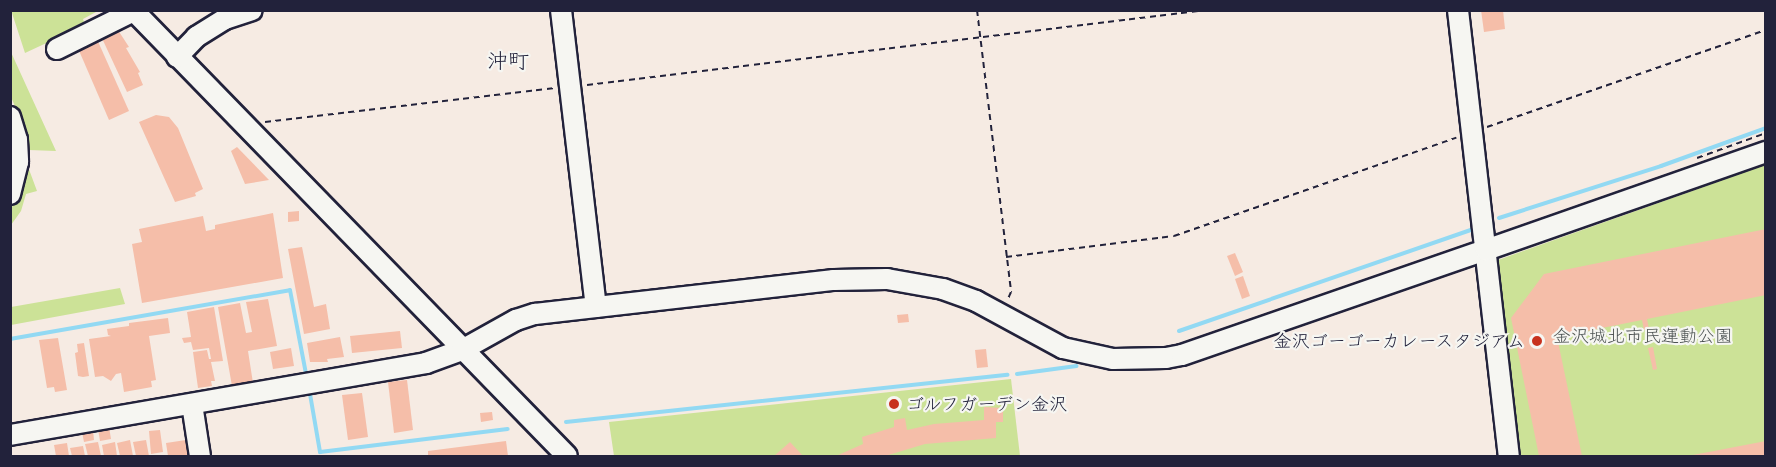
<!DOCTYPE html>
<html>
<head>
<meta charset="utf-8">
<style>
	body { margin:0 }
	#map { position:relative; width:1776px; height:467px; overflow:hidden; background:#f6ebe3; font-family:Sriracha,"Klee One",sans-serif }
	div>[style] { position:absolute }
	[style*='--x'] { left:calc(var(--x)*1px); top:calc(var(--y)*1px); width:calc(var(--w)*1px); rotate:calc(var(--a)*1deg) }
	.green>* { inset:0; background:#cce297 }
	.stream>* { height:4px; margin:-2px; padding:0 2px; transform-origin:2px; border-radius:2px; background:#92d9f3 }
	.building>* { inset:0; background:#f5bea9 }
	.path>* { height:2px; margin-top:-1px; transform-origin:0; background:repeating-linear-gradient(90deg,#22223b 0 6px,transparent 0 10.5px) }
	.roads { filter:drop-shadow(2px 0 #22223b) drop-shadow(-2px 0 #22223b) drop-shadow(0 2px #22223b) drop-shadow(0 -2px #22223b) }
	.minor>* { height:20px; margin:-10px; padding:0 10px; transform-origin:10px; border-radius:10px; background:#f6f6f2 }
	.dots>* { width:16px; height:16px; translate:-50% -50%; box-sizing:border-box; border:3px solid #f6f6f2; border-radius:50% }
	span { translate:-50% -50%; white-space:nowrap; text-align:center; line-height:1.15; -webkit-text-stroke:4.5px #f6f6f2; paint-order:stroke }
	.park-label { font-size:18px; color:#4c5252 }
	.poi-label { font-size:18px; color:#22223b }
	.right { translate:-100% -50%; text-align:right }
	.left { translate:0 -50%; text-align:left }
	.quarter-label { font-size:21px; color:#22223b }
	.frame { position:absolute; inset:0; border:12px solid #22223b; pointer-events:none }
</style>
</head>
<body>
<div id="map">
	<div class="green">
		<div style="clip-path:polygon(11px 10px,95px 10px,96px 12px,83px 19px,85px 25px,25px 53px)"></div>
		<div style="clip-path:polygon(10px 50px,56px 151px,29px 150px,23px 139px,17px 111px,11px 97px)"></div>
		<div style="clip-path:polygon(27px 164px,37px 191px,26px 194px,21px 211px,11px 225px,11px 210px)"></div>
		<div style="clip-path:polygon(1765px 165px,1765px 456px,1519px 456px,1498px 260px)"></div>
		<div style="clip-path:polygon(120px 288px,125px 304px,11px 325px,11px 307px)"></div>
		<div style="clip-path:polygon(1011px 379px,1020px 456px,614px 456px,609px 422px)"></div>
	</div>
	<div class="stream">
		<div style="--x:1499;--y:218;--w:170;--a:-17.8"></div>
		<div style="--x:1661;--y:166;--w:112;--a:-19.9"></div>
		<div style="--x:1179;--y:331;--w:314;--a:-19.1"></div>
		<div style="--x:10;--y:339;--w:284;--a:-9.9"></div>
		<div style="--x:290;--y:290;--w:86;--a:79.2"></div>
		<div style="--x:1017;--y:374;--w:60;--a:-7.7"></div>
		<div style="--x:310;--y:394;--w:59;--a:80.2"></div>
		<div style="--x:320;--y:452;--w:189;--a:-7"></div>
		<div style="--x:566;--y:422;--w:444;--a:-6.1"></div>
	</div>
	<div class="building">
		<div style="clip-path:polygon(1481px 10px,1503px 10px,1505px 29px,1484px 32px)"></div>
		<div style="clip-path:polygon(116px 27px,129px 47px,126px 48px,140px 72px,138px 73px,143px 85px,127px 92px,100px 34px)"></div>
		<div style="clip-path:polygon(96px 37px,129px 111px,109px 120px,77px 46px)"></div>
		<div style="clip-path:polygon(156px 115px,169px 117px,178px 128px,203px 189px,195px 193px,196px 196px,175px 202px,139px 122px)"></div>
		<div style="clip-path:polygon(237px 147px,269px 180px,245px 184px,231px 151px)"></div>
		<div style="clip-path:polygon(299px 211px,299px 221px,288px 222px,288px 212px)"></div>
		<div style="clip-path:polygon(273px 213px,283px 278px,142px 303px,132px 244px,142px 242px,139px 229px,203px 216px,206px 231px,215px 229px,215px 225px)"></div>
		<div style="clip-path:polygon(1766px 229px,1766px 295px,1647px 319px,1649px 329px,1644px 330px,1642px 320px,1557px 337px,1582px 456px,1539px 456px,1511px 318px,1544px 274px)"></div>
		<div style="clip-path:polygon(302px 247px,314px 307px,326px 304px,330px 329px,304px 334px,288px 249px)"></div>
		<div style="clip-path:polygon(1235px 253px,1243px 272px,1235px 276px,1227px 256px)"></div>
		<div style="clip-path:polygon(1243px 276px,1250px 296px,1242px 299px,1235px 279px)"></div>
		<div style="clip-path:polygon(268px 299px,277px 346px,248px 351px,253px 383px,232px 386px,218px 307px,240px 303px,246px 333px,252px 332px,246px 302px)"></div>
		<div style="clip-path:polygon(214px 307px,223px 361px,211px 362px,215px 381px,211px 381px,212px 386px,198px 388px,193px 352px,207px 350px,209px 359px,211px 359px,209px 348px,193px 350px,191px 342px,184px 343px,182px 338px,191px 337px,187px 312px)"></div>
		<div style="clip-path:polygon(908px 314px,909px 322px,898px 323px,897px 315px)"></div>
		<div style="clip-path:polygon(168px 318px,170px 333px,149px 336px,156px 380px,151px 381px,152px 387px,124px 392px,121px 373px,116px 374px,111px 381px,103px 376px,95px 377px,89px 339px,111px 336px,108px 335px,107px 329px,129px 326px,129px 323px)"></div>
		<div style="clip-path:polygon(400px 331px,402px 348px,352px 353px,350px 336px)"></div>
		<div style="clip-path:polygon(340px 337px,344px 357px,327px 359px,328px 362px,310px 362px,307px 343px)"></div>
		<div style="clip-path:polygon(58px 338px,67px 390px,55px 392px,54px 387px,47px 388px,39px 340px)"></div>
		<div style="clip-path:polygon(84px 343px,89px 376px,83px 377px,78px 376px,75px 353px,78px 352px,77px 344px)"></div>
		<div style="clip-path:polygon(1653px 347px,1657px 369px,1653px 370px,1648px 348px)"></div>
		<div style="clip-path:polygon(291px 348px,294px 366px,273px 369px,270px 352px)"></div>
		<div style="clip-path:polygon(986px 349px,988px 367px,977px 368px,975px 350px)"></div>
		<div style="clip-path:polygon(407px 380px,413px 430px,394px 433px,388px 382px)"></div>
		<div style="clip-path:polygon(362px 393px,368px 437px,348px 440px,342px 395px)"></div>
		<div style="clip-path:polygon(984px 407px,1003px 408px,1003px 422px,996px 422px,996px 438px,925px 444px,885px 456px,836px 456px,863px 444px,862px 437px,894px 427px,894px 420px,905px 418px,907px 430px,934px 424px,984px 420px)"></div>
		<div style="clip-path:polygon(492px 412px,493px 420px,481px 422px,480px 413px)"></div>
		<div style="clip-path:polygon(109px 427px,111px 439px,100px 441px,98px 429px)"></div>
		<div style="clip-path:polygon(93px 430px,94px 440px,84px 442px,82px 432px)"></div>
		<div style="clip-path:polygon(160px 430px,163px 452px,151px 454px,149px 431px)"></div>
		<div style="clip-path:polygon(130px 440px,133px 456px,120px 456px,117px 443px)"></div>
		<div style="clip-path:polygon(146px 440px,149px 456px,136px 456px,133px 442px)"></div>
		<div style="clip-path:polygon(186px 440px,189px 456px,168px 456px,166px 443px)"></div>
		<div style="clip-path:polygon(506px 441px,508px 456px,428px 456px,428px 451px)"></div>
		<div style="clip-path:polygon(1766px 441px,1766px 456px,1694px 456px,1693px 455px)"></div>
		<div style="clip-path:polygon(98px 442px,101px 456px,88px 456px,85px 444px)"></div>
		<div style="clip-path:polygon(115px 442px,117px 456px,104px 456px,102px 445px)"></div>
		<div style="clip-path:polygon(790px 442px,803px 456px,774px 456px)"></div>
		<div style="clip-path:polygon(67px 443px,69px 456px,56px 456px,54px 445px)"></div>
		<div style="clip-path:polygon(83px 446px,85px 456px,72px 456px,70px 448px)"></div>
	</div>
	<div class="path">
		<div style="--x:977;--y:10;--w:284;--a:83.1"></div>
		<div style="--x:1011;--y:292;--w:10;--a:114"></div>
		<div style="--x:587;--y:85;--w:624;--a:-6.91"></div>
		<div style="--x:265;--y:122;--w:292;--a:-6.7"></div>
		<div style="--x:1487;--y:127;--w:295;--a:-19.2"></div>
		<div style="--x:1697;--y:158;--w:73;--a:-19.9"></div>
		<div style="--x:1006;--y:257;--w:169;--a:-7.1"></div>
		<div style="--x:1174;--y:236;--w:299;--a:-19.2"></div>
	</div>
	<div class="roads">
		<div class="minor">
			<div style="--x:133;--y:10;--w:622;--a:45.78"></div>
			<div style="--x:561;--y:10;--w:299;--a:83.3"></div>
			<div style="--x:1458;--y:10;--w:449;--a:83.5"></div>
			<div style="--x:57;--y:49;--w:86;--a:-26.3"></div>
			<div style="--x:177;--y:57;--w:28;--a:-46"></div>
			<div style="--x:196;--y:37;--w:34;--a:-32"></div>
			<div style="--x:225;--y:19;--w:28;--a:-18"></div>
			<div style="--x:10;--y:117;--w:24;--a:73"></div>
			<div style="--x:17;--y:140;--w:22;--a:87"></div>
			<div style="--x:18;--y:162;--w:33;--a:104"></div>
			<div style="--x:192;--y:404;--w:53;--a:81.3"></div>
			<div style="--x:10;--y:435;--w:422;--a:-9.8"></div>
			<div style="--x:426;--y:363;--w:38;--a:-20"></div>
			<div style="--x:462;--y:350;--w:62;--a:-29.1"></div>
			<div style="--x:516;--y:320;--w:20;--a:-18"></div>
			<div style="--x:535;--y:314;--w:301;--a:-6.5"></div>
			<div style="--x:834;--y:280;--w:53;--a:-1.1"></div>
			<div style="--x:887;--y:279;--w:57;--a:10.1"></div>
			<div style="--x:943;--y:289;--w:35;--a:20"></div>
			<div style="--x:976;--y:301;--w:99;--a:28.4"></div>
			<div style="--x:1063;--y:348;--w:51;--a:12.4"></div>
			<div style="--x:1113;--y:359;--w:53;--a:-1.1"></div>
			<div style="--x:1166;--y:358;--w:16;--a:-11"></div>
			<div style="--x:1182;--y:355;--w:322;--a:-19.1"></div>
			<div style="--x:1486;--y:250;--w:297;--a:-19.3"></div>
		</div>
	</div>
	<div class="dots">
		<div style="left:1537px;top:341px;background:#c8321e"></div>
		<div style="left:894px;top:404px;background:#c8321e"></div>
	</div>
	<div class="park-label">
		<span style="left:1643px;top:336px">金沢城北市民運動公園</span>
	</div>
	<div class="poi-label">
		<span class="right" style="left:1525px;top:341px">金沢ゴーゴーカレースタジアム</span>
		<span class="left" style="left:906px;top:404px">ゴルフガーデン金沢</span>
	</div>
	<div class="quarter-label">
		<span style="left:508px;top:61px">沖町</span>
	</div>
	<div class="frame"></div>
</div>
</body>
</html>
